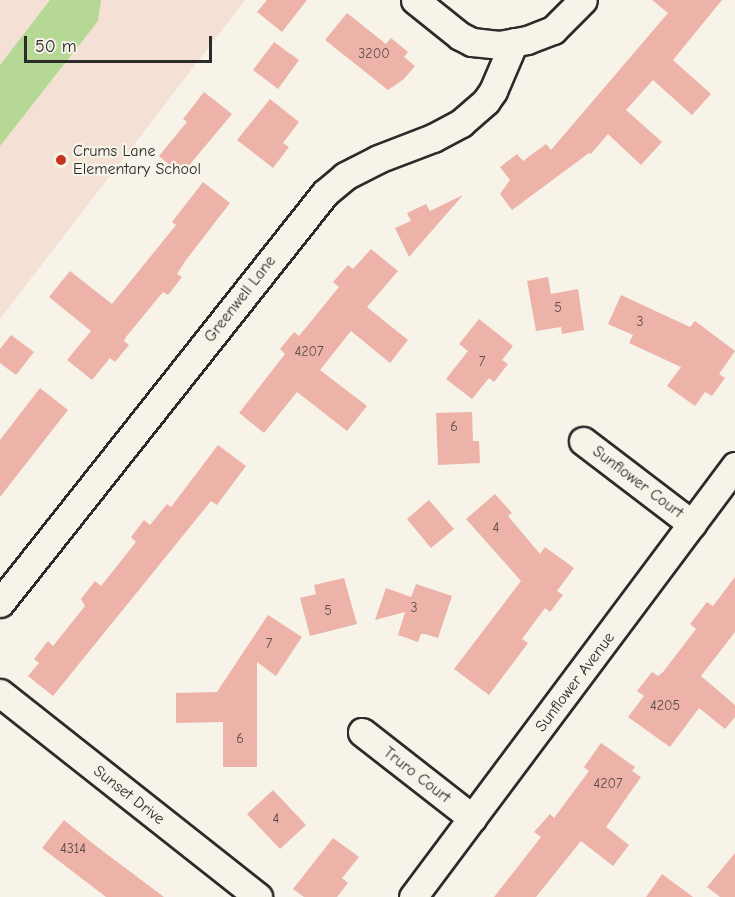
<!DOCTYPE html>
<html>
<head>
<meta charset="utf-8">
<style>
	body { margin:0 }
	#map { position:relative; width:735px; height:897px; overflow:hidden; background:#f7f3e8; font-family:"Comic Neue",sans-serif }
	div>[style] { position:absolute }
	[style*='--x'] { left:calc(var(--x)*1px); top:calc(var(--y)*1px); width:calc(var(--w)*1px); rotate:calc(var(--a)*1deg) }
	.built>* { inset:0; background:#f4e0d5 }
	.green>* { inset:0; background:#b5d994 }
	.building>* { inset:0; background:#edb3a9 }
	.roads { filter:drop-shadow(2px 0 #2b2b2b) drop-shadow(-2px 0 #2b2b2b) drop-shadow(0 2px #2b2b2b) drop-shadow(0 -2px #2b2b2b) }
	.minor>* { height:27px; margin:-13.5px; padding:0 13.5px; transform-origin:13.5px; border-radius:13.5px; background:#f7f3e8 }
	.dots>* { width:16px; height:16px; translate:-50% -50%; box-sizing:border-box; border:3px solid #f7f3e8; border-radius:50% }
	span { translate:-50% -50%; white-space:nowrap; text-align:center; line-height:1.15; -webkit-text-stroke:4.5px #f7f3e8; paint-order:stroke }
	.number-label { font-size:14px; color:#5c4d4a }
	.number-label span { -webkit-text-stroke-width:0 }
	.poi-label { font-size:16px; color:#2b2b2b }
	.left { translate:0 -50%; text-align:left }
	.street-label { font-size:16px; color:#2b2b2b }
	.scale { position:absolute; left:24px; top:36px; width:188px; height:27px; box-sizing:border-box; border:3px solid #2b2b2b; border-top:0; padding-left:8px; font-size:18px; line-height:21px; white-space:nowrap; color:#2b2b2b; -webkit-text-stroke:4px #f7f3e8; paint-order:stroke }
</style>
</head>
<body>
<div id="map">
	<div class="built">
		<div style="clip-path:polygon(0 0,245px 0,0 319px)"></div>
	</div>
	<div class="green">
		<div style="clip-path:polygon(50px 0,101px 0,98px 21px,0 146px,0 65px)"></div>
	</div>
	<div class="building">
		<div style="clip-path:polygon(267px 0,307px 0,282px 32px,257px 12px)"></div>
		<div style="clip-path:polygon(652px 0,722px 0,673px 60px,711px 94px,692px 115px,653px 80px,626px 110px,662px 142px,641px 165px,608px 134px,591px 154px,589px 153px,512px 210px,500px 194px,510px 180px,500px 167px,517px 154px,523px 161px,546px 144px,551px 150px,668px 13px)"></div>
		<div style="clip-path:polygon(347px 13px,386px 44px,391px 38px,408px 52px,404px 57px,415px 66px,404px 79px,388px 90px,325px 40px)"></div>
		<div style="clip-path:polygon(274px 42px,299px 60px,278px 89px,253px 70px)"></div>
		<div style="clip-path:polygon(204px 92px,232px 114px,181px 175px,159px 156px,187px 122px,183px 119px)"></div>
		<div style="clip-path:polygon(270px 99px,299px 122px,283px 143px,289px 147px,273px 168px,237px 140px)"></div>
		<div style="clip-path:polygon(203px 182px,230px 203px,186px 260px,177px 274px,182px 277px,168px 295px,163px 292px,126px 337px,124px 341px,129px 345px,115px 362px,110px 358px,92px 380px,67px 360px,91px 331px,49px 297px,70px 271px,112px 304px,176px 225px,172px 222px)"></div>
		<div style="clip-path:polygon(463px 195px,409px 257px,395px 228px,411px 221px,407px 213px,426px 204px,430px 211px)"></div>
		<div style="clip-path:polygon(371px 249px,398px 271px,367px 307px,408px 340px,390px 363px,351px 331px,320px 370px,367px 406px,347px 431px,297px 392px,264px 433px,239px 413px,285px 354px,280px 349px,294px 332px,299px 336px,339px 287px,333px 282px,348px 265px,353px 269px)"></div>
		<div style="clip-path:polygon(548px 277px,551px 294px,578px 289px,584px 330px,562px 334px,561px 327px,536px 331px,527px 281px)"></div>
		<div style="clip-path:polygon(621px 295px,690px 327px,695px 321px,735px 351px,719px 374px,725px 378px,712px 396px,705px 392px,695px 406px,667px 386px,681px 367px,629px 343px,633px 335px,608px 324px)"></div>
		<div style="clip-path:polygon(479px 319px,513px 346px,502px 360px,508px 364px,494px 382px,489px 378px,472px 399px,446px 379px,468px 351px,459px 344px)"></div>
		<div style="clip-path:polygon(11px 335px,34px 352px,16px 375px,0 363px,0 349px)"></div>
		<div style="clip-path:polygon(40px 388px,68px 410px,0 497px,0 440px)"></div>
		<div style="clip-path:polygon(472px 412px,473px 441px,479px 441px,480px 463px,438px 465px,436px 413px)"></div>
		<div style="clip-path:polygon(218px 445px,246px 466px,217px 505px,211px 501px,53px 696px,28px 676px,39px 663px,34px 659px,48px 641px,53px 646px,85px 606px,81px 599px,95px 581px,101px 586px,136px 542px,131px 537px,144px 520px,150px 525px,167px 504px,171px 507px)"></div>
		<div style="clip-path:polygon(495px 494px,512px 513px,508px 516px,540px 554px,545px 547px,574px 568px,557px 591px,563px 595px,550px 612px,545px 608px,522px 639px,528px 643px,489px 695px,454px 669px,521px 581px,466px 519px)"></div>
		<div style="clip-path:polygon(429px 500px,454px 529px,431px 548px,407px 519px)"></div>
		<div style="clip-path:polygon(735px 577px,735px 632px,701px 676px,735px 705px,735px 717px,725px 729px,699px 708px,670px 747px,628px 717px,644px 696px,637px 691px,652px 672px,658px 676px,663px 672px,696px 629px,690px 624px,707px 602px,713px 606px)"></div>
		<div style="clip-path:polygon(344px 578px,357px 624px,310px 636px,300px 598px,316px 594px,314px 585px)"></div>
		<div style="clip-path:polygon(416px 584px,452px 596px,438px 638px,425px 634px,421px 634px,418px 642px,398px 635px,405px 612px,375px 620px,386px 588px,411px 597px)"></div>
		<div style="clip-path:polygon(268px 615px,302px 637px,276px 676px,257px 662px,257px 767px,223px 767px,223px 722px,176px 723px,176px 693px,217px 692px)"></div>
		<div style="clip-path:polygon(601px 743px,635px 767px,632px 771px,641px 777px,606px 827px,629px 845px,613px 866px,581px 841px,536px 897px,494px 897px,541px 837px,534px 832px,550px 814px,554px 818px,589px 771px,584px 767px)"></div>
		<div style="clip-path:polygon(273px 790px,306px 825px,280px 849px,247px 814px)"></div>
		<div style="clip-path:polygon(64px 820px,96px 846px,164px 897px,106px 897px,42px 848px)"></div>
		<div style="clip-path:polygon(333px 838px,359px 857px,342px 878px,348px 883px,337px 897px,304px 897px,293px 889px)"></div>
		<div style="clip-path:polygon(735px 853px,735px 897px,720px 897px,707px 887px)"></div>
		<div style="clip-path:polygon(662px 874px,693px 897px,646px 897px)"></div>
	</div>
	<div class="roads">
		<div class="minor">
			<div style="--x:415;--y:0;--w:58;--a:38.7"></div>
			<div style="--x:460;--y:36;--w:13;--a:27"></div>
			<div style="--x:472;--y:42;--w:27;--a:6"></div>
			<div style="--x:499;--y:45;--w:28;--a:-10"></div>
			<div style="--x:527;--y:40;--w:28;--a:-21"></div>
			<div style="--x:553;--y:30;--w:42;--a:-45"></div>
			<div style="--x:583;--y:441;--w:137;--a:37.3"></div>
			<div style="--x:0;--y:603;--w:523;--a:-51.6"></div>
			<div style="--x:325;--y:193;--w:26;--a:-40"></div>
			<div style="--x:345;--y:176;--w:37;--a:-27"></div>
			<div style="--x:378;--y:159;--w:59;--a:-20.9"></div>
			<div style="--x:433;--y:138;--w:32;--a:-28"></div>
			<div style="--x:461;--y:123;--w:33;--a:-41"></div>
			<div style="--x:486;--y:101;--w:12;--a:-55"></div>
			<div style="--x:493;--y:91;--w:53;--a:-66.8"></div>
			<div style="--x:0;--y:693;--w:329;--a:38.3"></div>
			<div style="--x:362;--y:732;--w:140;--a:38"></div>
			<div style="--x:413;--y:897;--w:538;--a:-53.24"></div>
		</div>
	</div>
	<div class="dots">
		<div style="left:61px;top:160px;background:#c8321e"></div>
	</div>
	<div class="number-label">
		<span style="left:374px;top:54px">3200</span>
		<span style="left:558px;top:308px">5</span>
		<span style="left:640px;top:322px">3</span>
		<span style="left:309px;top:352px">4207</span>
		<span style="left:482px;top:362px">7</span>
		<span style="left:454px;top:427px">6</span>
		<span style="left:496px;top:528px">4</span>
		<span style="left:414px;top:608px">3</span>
		<span style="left:328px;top:611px">5</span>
		<span style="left:269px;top:644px">7</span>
		<span style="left:665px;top:706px">4205</span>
		<span style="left:240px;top:739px">6</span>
		<span style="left:608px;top:784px">4207</span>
		<span style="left:276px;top:819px">4</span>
		<span style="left:73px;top:849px">4314</span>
	</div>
	<div class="poi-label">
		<span class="left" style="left:73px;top:160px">Crums Lane<br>Elementary School</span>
	</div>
	<div class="street-label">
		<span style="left:240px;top:299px;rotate:-52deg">Greenwell Lane</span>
		<span style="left:638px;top:482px;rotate:37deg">Sunflower Court</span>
		<span style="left:575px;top:682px;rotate:-53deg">Sunflower Avenue</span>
		<span style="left:417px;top:775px;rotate:38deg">Truro Court</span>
		<span style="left:129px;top:795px;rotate:38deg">Sunset Drive</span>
	</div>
	<div class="scale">50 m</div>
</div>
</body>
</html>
